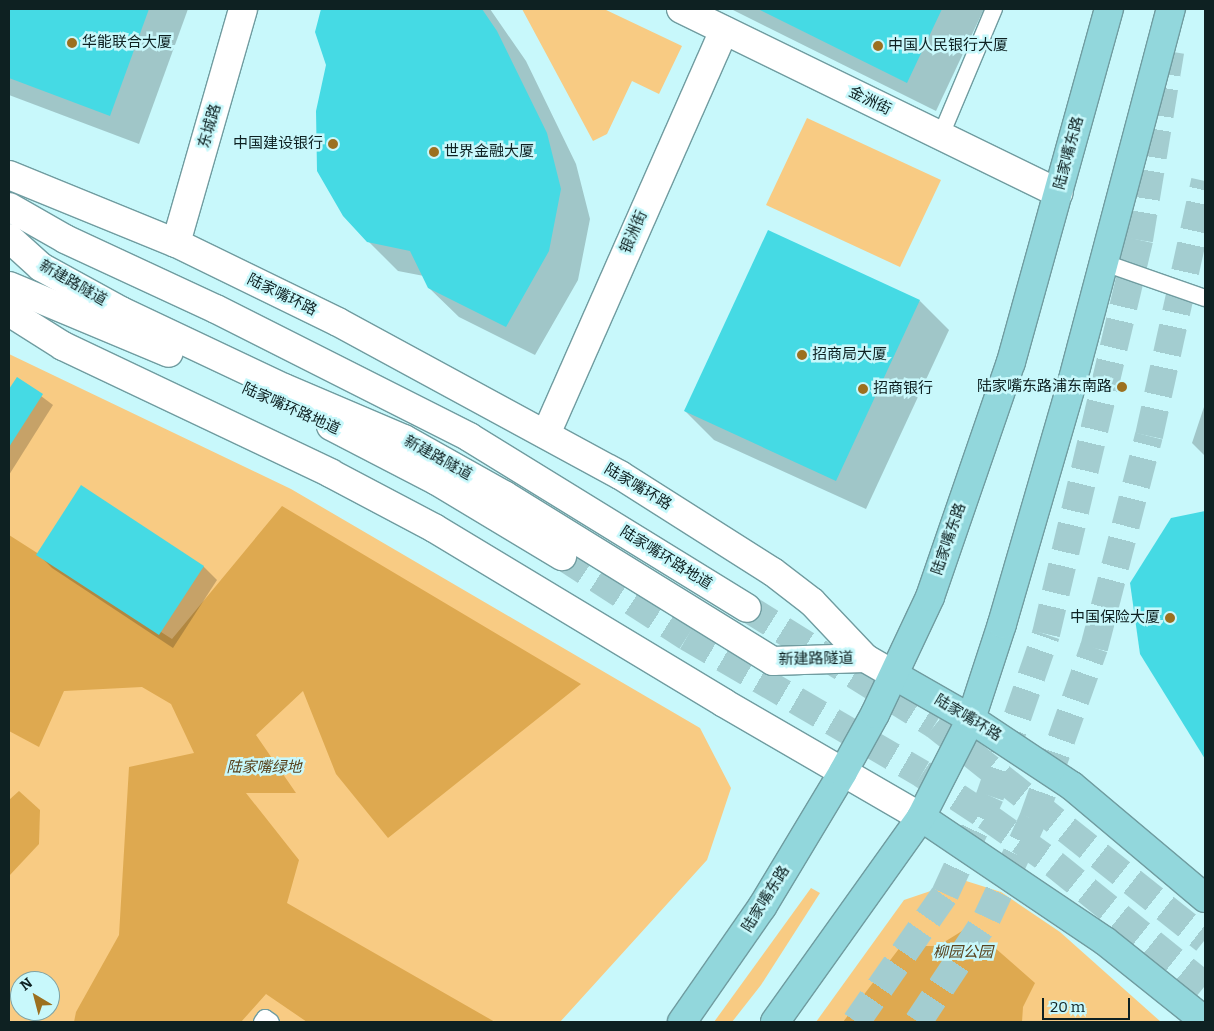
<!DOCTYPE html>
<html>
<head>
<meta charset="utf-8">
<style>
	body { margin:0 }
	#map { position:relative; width:1214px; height:1031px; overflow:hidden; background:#c8f8fb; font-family:Bitter,"Noto Sans SC",serif }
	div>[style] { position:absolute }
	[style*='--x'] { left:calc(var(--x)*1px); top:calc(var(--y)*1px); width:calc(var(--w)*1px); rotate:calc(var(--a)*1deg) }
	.green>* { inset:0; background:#f8cb83 }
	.forest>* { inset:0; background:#dea950 }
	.shadow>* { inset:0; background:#0003 }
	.building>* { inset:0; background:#45dae4 }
	.secondary-tunnel>* { height:28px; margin-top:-14px; transform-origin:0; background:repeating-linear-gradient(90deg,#a3cdd0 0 28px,transparent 0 42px) }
	.primary-tunnel>* { height:28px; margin-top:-14px; transform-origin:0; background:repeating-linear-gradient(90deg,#a3cdd0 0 28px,transparent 0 42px) }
	.roads { filter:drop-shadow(1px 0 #709ca0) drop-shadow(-1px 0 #709ca0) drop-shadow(0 1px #709ca0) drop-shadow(0 -1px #709ca0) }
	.service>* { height:16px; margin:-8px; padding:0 8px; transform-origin:8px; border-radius:8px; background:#fff }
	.minor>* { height:28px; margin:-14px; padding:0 14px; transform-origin:14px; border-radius:14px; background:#fff }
	.secondary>* { height:28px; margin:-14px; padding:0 14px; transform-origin:14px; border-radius:14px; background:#fff }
	.primary>* { height:28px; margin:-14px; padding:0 14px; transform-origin:14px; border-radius:14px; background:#92d7dc }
	.dots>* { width:14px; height:14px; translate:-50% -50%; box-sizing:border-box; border:2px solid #c8f8fb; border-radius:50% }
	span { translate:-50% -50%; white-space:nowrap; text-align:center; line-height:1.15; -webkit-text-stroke:5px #c8f8fb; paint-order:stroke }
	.poi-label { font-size:15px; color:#0e2122 }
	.left { translate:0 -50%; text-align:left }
	.right { translate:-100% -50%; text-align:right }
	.street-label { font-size:15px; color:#0e2122 }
	.park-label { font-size:15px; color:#58421d; font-style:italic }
	.frame { position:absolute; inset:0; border:10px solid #0e2122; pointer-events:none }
	.north { position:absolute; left:10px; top:971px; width:50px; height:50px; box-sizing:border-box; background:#c8f8fb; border:1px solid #7ea2a4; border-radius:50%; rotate:323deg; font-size:14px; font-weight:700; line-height:20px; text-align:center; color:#0e2122 }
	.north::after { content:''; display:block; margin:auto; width:18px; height:22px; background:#9c701f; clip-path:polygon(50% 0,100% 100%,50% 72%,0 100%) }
	.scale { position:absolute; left:1042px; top:998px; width:88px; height:22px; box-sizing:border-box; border:2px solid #0e2122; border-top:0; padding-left:6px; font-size:15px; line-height:18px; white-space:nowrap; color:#0e2122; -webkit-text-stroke:4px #c8f8fb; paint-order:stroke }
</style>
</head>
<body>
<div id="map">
	<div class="green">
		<div style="clip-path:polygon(522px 9px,604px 9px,682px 46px,659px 94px,632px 81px,607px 134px,593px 141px)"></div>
		<div style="clip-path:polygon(807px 118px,941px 180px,900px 267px,766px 205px)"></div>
		<div style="clip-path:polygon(evenodd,9px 354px,291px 489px,700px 728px,731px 788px,707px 860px,560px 1022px,9px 1022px,9px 354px,20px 981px,50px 981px,50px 1011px,20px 1011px,20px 981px)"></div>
		<div style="clip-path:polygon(963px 880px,1001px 892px,1060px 932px,1161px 1022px,816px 1022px,904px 900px)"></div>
		<div style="clip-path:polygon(811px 888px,820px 893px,761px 985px,732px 1022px,714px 1022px)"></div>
	</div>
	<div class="forest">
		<div style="clip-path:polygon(282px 506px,581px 684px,388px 838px,336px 774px,303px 691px,256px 735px,296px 793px,246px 793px,299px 860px,287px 903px,495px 1022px,307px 1022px,266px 994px,241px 1022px,74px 1022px,76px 1012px,119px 935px,129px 767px,194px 753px,171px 704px,142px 687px,64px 691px,39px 747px,9px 731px,9px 535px,172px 639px)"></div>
		<div style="clip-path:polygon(19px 791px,40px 810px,39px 844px,9px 876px,9px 800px)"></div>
		<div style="clip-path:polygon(970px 926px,1035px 983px,1023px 1007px,1022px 1022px,843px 1022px,901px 946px,938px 946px)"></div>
	</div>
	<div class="shadow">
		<div style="clip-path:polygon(9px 9px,188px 9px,139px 144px,9px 95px)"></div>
		<div style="clip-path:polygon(322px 9px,490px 9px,526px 61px,576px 164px,590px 219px,578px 280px,535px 355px,459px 317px,429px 288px,424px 276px,398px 271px,368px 241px,327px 65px,316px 32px)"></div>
		<div style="clip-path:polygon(731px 9px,984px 9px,936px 111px)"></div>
		<div style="clip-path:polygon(920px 301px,949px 330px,866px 509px,714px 440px,685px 411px)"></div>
		<div style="clip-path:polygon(17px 378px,53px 405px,9px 475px,9px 391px)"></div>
		<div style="clip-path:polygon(1205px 404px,1205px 456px,1192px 443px)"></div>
		<div style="clip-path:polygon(1205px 512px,1205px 757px,1141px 654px,1172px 520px)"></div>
		<div style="clip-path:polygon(38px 554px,203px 566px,217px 580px,173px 648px,52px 568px)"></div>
	</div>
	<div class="building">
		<div style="clip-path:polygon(9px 9px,149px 9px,110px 116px,9px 78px)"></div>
		<div style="clip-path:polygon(321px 9px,482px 9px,497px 31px,547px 133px,561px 189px,549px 251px,506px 327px,428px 288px,410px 251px,367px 242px,343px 216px,317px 171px,316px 111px,326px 65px,315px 32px)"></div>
		<div style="clip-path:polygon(758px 9px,942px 9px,907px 83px)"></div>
		<div style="clip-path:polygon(768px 230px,920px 300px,836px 481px,684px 411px)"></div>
		<div style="clip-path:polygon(17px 377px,43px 394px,9px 447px,9px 389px)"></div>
		<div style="clip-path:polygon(81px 485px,204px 566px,159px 635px,36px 555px)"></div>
		<div style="clip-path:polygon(1205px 511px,1205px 759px,1140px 654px,1130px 583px,1171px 518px)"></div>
	</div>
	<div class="secondary-tunnel">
		<div style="--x:562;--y:556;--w:149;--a:32.9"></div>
		<div style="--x:687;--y:637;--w:272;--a:30.2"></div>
		<div style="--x:922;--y:774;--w:77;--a:33.3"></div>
		<div style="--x:986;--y:816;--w:83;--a:35.2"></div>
		<div style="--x:1054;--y:864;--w:194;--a:38.9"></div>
		<div style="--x:747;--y:608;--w:221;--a:31.9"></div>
		<div style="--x:935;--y:725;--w:345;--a:38.5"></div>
	</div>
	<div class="primary-tunnel">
		<div style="--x:856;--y:1022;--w:156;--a:-55.2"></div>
		<div style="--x:945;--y:894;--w:108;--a:-65.3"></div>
		<div style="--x:990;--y:796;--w:171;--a:-70.9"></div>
		<div style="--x:1046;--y:634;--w:405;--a:-76.7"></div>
		<div style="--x:1139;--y:240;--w:191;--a:-80.6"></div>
		<div style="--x:918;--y:1022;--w:125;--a:-56.4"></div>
		<div style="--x:987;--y:918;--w:109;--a:-65.1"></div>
		<div style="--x:1033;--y:819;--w:182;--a:-70.4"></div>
		<div style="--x:1094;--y:648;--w:219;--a:-75.5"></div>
		<div style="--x:1149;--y:436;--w:261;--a:-77.6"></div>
	</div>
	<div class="roads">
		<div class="service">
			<div style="--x:941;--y:135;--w:137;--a:-67.2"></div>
			<div style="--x:1102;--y:262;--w:109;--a:19.3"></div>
			<div style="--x:262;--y:1022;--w:5;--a:-53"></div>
			<div style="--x:265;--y:1018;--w:7;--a:34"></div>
		</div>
		<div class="minor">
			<div style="--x:681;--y:9;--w:420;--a:26"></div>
			<div style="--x:176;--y:243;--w:243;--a:-74"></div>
			<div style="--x:546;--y:434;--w:441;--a:-66.2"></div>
		</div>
		<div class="secondary">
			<div style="--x:9;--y:175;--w:180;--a:22.2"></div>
			<div style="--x:176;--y:243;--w:180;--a:26"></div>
			<div style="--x:338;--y:322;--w:321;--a:28.5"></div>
			<div style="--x:620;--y:475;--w:181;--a:32.4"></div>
			<div style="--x:773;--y:572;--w:49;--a:37.6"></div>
			<div style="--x:812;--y:602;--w:77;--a:46.6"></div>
			<div style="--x:865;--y:658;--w:34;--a:30"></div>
			<div style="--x:9;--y:207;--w:64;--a:29.7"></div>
			<div style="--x:65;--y:239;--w:166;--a:24.9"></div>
			<div style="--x:216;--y:309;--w:284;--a:26.8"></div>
			<div style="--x:469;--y:437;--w:326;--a:31.6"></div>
			<div style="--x:9;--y:238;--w:43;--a:42.2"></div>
			<div style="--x:41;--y:267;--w:91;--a:28.8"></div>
			<div style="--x:121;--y:311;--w:180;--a:25.3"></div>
			<div style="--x:284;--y:388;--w:130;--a:23"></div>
			<div style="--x:404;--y:439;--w:115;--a:29.2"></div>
			<div style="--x:504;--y:495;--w:316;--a:31.7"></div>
			<div style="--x:773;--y:661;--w:92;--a:-1.9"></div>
			<div style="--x:9;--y:286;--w:173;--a:22.7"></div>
			<div style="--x:9;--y:312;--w:64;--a:32.2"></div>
			<div style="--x:63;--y:346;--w:296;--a:25.4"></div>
			<div style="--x:330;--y:473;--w:118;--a:27.9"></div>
			<div style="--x:434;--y:528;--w:339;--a:31.1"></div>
			<div style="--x:724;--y:703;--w:228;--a:30.1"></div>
			<div style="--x:331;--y:426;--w:119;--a:27.4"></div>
			<div style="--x:437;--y:481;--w:146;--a:31"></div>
		</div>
		<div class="primary">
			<div style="--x:894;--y:675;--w:89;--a:29.7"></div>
			<div style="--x:971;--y:719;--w:121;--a:33.6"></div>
			<div style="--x:1072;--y:786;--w:174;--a:40.1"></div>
			<div style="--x:921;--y:817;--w:222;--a:34"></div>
			<div style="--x:1105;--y:941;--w:128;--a:38.7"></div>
			<div style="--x:682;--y:1022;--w:140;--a:-55.2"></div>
			<div style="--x:762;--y:907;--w:157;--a:-59"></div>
			<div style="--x:843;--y:772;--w:66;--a:-61.1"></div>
			<div style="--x:875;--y:714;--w:129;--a:-64.8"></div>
			<div style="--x:930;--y:597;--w:249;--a:-71"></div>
			<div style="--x:1011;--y:362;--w:366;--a:-74.5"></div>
			<div style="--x:775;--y:1022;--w:252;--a:-54.5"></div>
			<div style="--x:921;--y:817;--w:110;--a:-63"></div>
			<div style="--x:971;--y:719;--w:100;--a:-71.9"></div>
			<div style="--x:1002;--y:624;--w:255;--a:-73.8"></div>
			<div style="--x:1073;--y:379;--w:383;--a:-75.2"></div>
		</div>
	</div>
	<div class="dots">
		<div style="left:72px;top:43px;background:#9c701f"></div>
		<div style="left:878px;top:46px;background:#9c701f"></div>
		<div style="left:333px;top:144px;background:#9c701f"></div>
		<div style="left:434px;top:152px;background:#9c701f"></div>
		<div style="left:802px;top:355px;background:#9c701f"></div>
		<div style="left:1122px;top:387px;background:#9c701f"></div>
		<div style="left:863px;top:389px;background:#9c701f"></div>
		<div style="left:1170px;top:618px;background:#9c701f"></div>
	</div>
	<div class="poi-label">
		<span class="left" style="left:82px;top:43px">华能联合大厦</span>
		<span class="left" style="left:888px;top:46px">中国人民银行大厦</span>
		<span class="right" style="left:323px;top:144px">中国建设银行</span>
		<span class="left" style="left:444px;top:152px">世界金融大厦</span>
		<span class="left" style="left:812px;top:355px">招商局大厦</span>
		<span class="right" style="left:1112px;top:387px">陆家嘴东路浦东南路</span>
		<span class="left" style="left:873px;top:389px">招商银行</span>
		<span class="right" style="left:1160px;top:618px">中国保险大厦</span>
	</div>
	<div class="street-label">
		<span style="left:870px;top:101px;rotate:26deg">金洲街</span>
		<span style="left:210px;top:126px;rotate:-74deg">东城路</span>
		<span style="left:1069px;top:153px;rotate:-75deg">陆家嘴东路</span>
		<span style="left:634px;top:232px;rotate:-66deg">银洲街</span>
		<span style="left:73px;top:283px;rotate:30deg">新建路隧道</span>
		<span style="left:282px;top:295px;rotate:26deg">陆家嘴环路</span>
		<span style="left:291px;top:409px;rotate:24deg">陆家嘴环路地道</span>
		<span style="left:438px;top:458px;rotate:29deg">新建路隧道</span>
		<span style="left:638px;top:487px;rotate:31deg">陆家嘴环路</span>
		<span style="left:949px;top:539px;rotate:-71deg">陆家嘴东路</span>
		<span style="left:666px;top:558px;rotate:32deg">陆家嘴环路地道</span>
		<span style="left:816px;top:659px;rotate:-1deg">新建路隧道</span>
		<span style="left:968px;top:718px;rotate:31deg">陆家嘴环路</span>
		<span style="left:766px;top:899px;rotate:-58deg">陆家嘴东路</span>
	</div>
	<div class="park-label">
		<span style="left:264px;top:768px">陆家嘴绿地</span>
		<span style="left:963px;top:953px">柳园公园</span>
	</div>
	<div class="frame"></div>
	<div class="north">N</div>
	<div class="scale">20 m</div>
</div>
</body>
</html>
